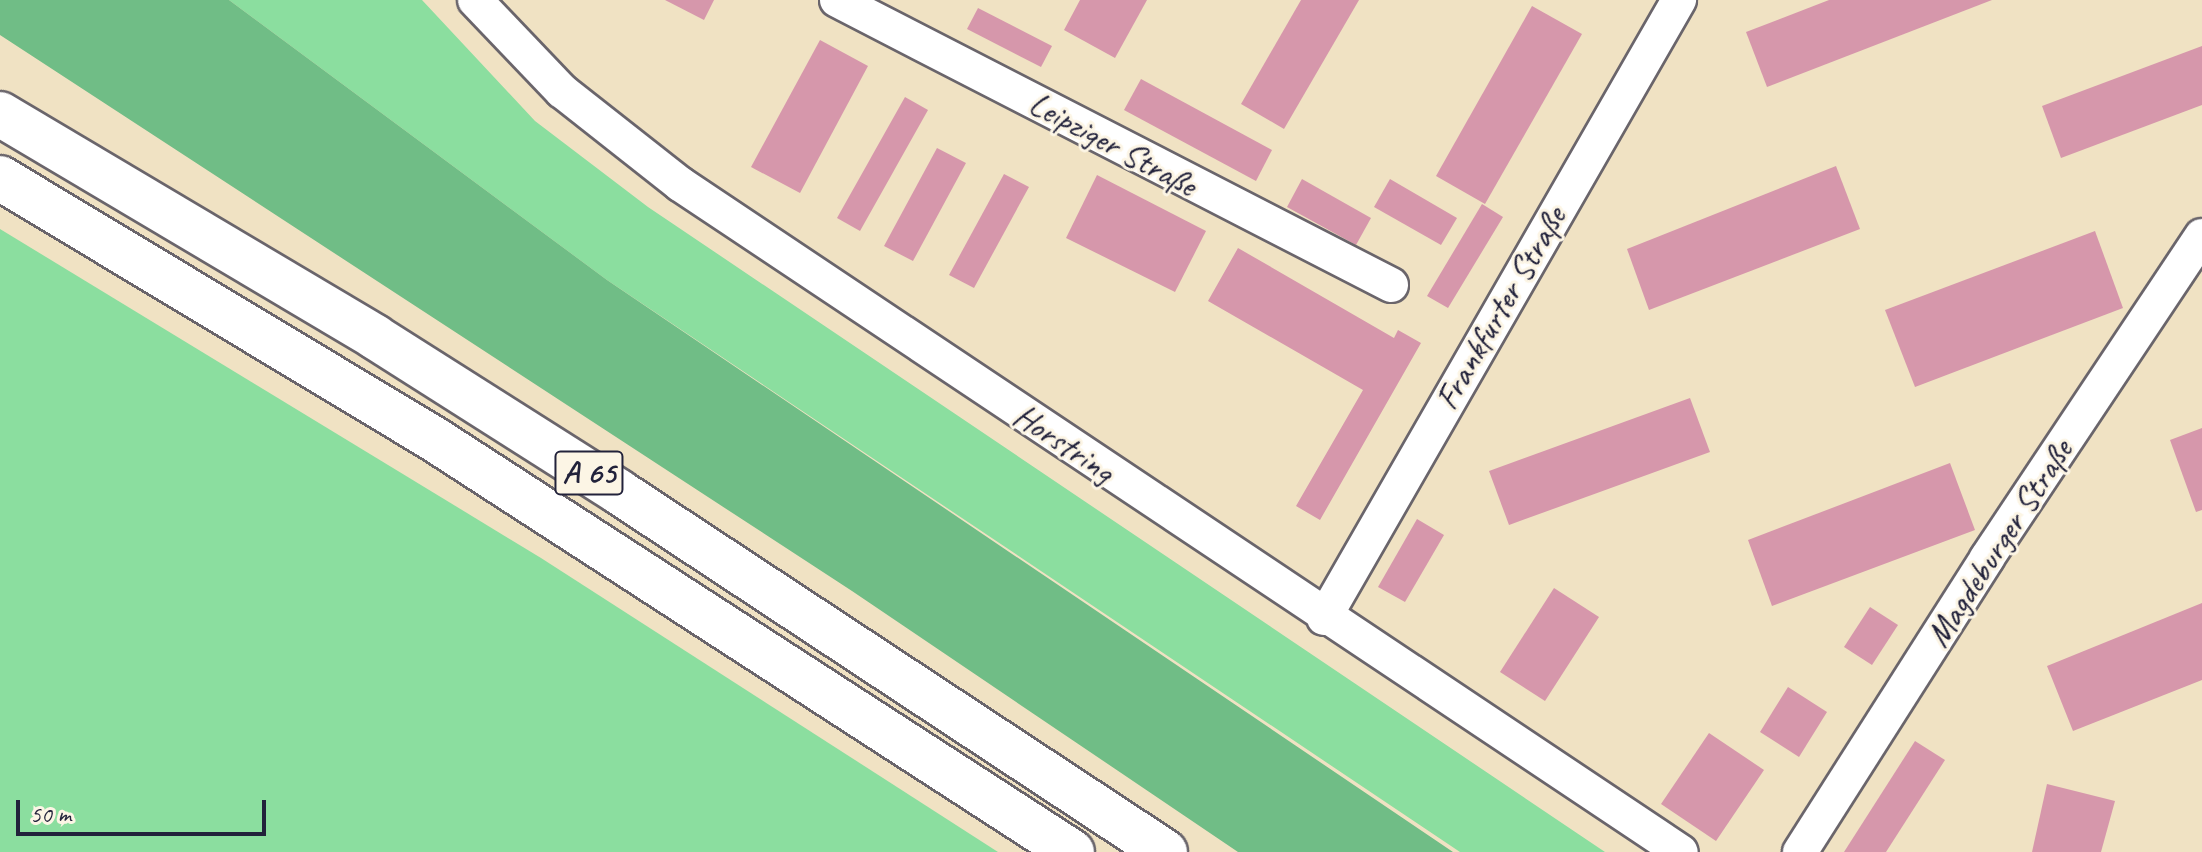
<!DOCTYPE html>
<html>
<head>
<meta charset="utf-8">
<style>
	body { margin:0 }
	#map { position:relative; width:2202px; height:852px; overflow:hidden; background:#f0e2c3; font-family:Caveat,sans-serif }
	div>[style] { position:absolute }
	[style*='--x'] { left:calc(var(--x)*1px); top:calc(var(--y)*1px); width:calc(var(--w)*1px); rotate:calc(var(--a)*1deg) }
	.green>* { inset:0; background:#8bde9f }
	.forest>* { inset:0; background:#70bd86 }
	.building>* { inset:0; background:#d697ab }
	.roads { filter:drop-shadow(2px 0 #6a656b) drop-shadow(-2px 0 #6a656b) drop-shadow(0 2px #6a656b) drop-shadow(0 -2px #6a656b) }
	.minor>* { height:34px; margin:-17px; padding:0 17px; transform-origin:17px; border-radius:17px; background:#fff }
	.motorway>* { height:44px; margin:-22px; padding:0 22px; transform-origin:22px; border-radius:22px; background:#fff }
	span { translate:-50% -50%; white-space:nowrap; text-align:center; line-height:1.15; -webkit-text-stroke:6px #fcf5e5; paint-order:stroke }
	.shield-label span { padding:2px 6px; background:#fcf5e5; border:2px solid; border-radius:6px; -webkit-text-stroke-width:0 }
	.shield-label { font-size:32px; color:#22223b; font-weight:700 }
	.street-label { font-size:34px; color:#22223b }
	.scale { position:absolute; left:16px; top:800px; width:250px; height:36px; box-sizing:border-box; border:4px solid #22223b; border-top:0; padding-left:10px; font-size:24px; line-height:28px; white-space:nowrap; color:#22223b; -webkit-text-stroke:6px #fcf5e5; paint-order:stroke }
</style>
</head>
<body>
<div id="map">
	<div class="green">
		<div style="clip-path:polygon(229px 0,422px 0,535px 121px,648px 207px,1605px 852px,1460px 852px,607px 280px)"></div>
		<div style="clip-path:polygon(0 229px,541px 558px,998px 852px,0 852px)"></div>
	</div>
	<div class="forest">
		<div style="clip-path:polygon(0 0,229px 0,607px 280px,1453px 852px,1238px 852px,852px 591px,0 35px)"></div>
	</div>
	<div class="building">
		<div style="clip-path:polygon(665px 0,714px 0,704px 20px)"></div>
		<div style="clip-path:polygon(1080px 0,1147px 0,1115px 58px,1064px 30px)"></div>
		<div style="clip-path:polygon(1301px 0,1359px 0,1284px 129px,1241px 104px)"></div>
		<div style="clip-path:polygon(1829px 0,1992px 0,1767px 87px,1746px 32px)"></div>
		<div style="clip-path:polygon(1532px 6px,1582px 34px,1485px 204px,1436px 176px)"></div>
		<div style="clip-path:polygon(978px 8px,1052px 46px,1041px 67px,967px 29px)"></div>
		<div style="clip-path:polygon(820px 40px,868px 66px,800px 193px,751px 167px)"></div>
		<div style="clip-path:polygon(2202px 46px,2202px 105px,2061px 158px,2042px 106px)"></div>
		<div style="clip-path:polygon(1141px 79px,1272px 150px,1256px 181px,1124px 110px)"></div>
		<div style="clip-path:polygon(905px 97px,928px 110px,860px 231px,837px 218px)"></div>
		<div style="clip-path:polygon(937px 148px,966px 163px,913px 261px,884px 246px)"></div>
		<div style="clip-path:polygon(1836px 166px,1860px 229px,1649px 310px,1627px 249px)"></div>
		<div style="clip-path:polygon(1004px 174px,1029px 187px,974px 288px,949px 275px)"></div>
		<div style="clip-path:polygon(1097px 175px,1206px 231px,1175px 292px,1066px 238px)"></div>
		<div style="clip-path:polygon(1302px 179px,1371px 218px,1356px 245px,1287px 207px)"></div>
		<div style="clip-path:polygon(1390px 179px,1457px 218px,1441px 245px,1374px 207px)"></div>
		<div style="clip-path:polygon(1482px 204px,1503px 217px,1448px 308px,1427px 296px)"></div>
		<div style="clip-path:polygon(2095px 231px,2123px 308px,1915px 387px,1885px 310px)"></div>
		<div style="clip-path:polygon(1238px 248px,1394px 338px,1398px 330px,1421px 343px,1320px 520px,1296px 506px,1363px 390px,1208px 301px)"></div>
		<div style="clip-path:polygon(1690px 398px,1710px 452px,1509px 525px,1489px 471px)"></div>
		<div style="clip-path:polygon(2202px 428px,2202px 510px,2196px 512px,2170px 440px)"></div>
		<div style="clip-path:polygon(1950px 463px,1975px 530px,1772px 606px,1748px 540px)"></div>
		<div style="clip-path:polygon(1417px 519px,1444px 535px,1405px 602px,1378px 587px)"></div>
		<div style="clip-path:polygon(1554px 588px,1599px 617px,1545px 701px,1500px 672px)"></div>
		<div style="clip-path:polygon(2202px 603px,2202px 680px,2073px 731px,2047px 666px)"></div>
		<div style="clip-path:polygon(1870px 607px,1898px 625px,1872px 665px,1844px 647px)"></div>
		<div style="clip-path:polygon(1788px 687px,1827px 712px,1799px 757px,1760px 732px)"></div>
		<div style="clip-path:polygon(1709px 733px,1764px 770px,1716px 841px,1661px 804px)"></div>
		<div style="clip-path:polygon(1915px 741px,1945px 760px,1886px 852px,1844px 852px)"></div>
		<div style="clip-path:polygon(2047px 784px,2115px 801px,2101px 852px,2032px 852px)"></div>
	</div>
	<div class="roads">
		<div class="minor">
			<div style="--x:475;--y:0;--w:126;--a:46.3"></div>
			<div style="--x:562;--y:91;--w:150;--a:38.2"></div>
			<div style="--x:680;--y:184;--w:1203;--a:33.72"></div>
			<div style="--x:837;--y:0;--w:623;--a:27.22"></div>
			<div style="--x:1324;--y:618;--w:713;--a:-60.13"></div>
			<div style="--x:1800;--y:852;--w:348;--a:-57.5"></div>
			<div style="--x:1987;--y:558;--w:387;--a:-56.3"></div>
		</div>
		<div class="motorway">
			<div style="--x:0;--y:114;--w:436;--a:30.7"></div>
			<div style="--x:375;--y:337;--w:289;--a:32.4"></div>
			<div style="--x:619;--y:492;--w:654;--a:33.4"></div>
			<div style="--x:0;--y:178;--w:506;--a:31.02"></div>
			<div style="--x:434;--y:439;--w:760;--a:32.92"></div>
		</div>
	</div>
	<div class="shield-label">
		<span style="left:589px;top:473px">A 65</span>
	</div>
	<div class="street-label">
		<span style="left:1113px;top:144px;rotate:28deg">Leipziger Straße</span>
		<span style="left:1500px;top:308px;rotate:-60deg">Frankfurter Straße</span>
		<span style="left:1064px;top:443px;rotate:34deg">Horstring</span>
		<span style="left:1999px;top:543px;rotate:-57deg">Magdeburger Straße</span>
	</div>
	<div class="scale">50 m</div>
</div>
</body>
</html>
